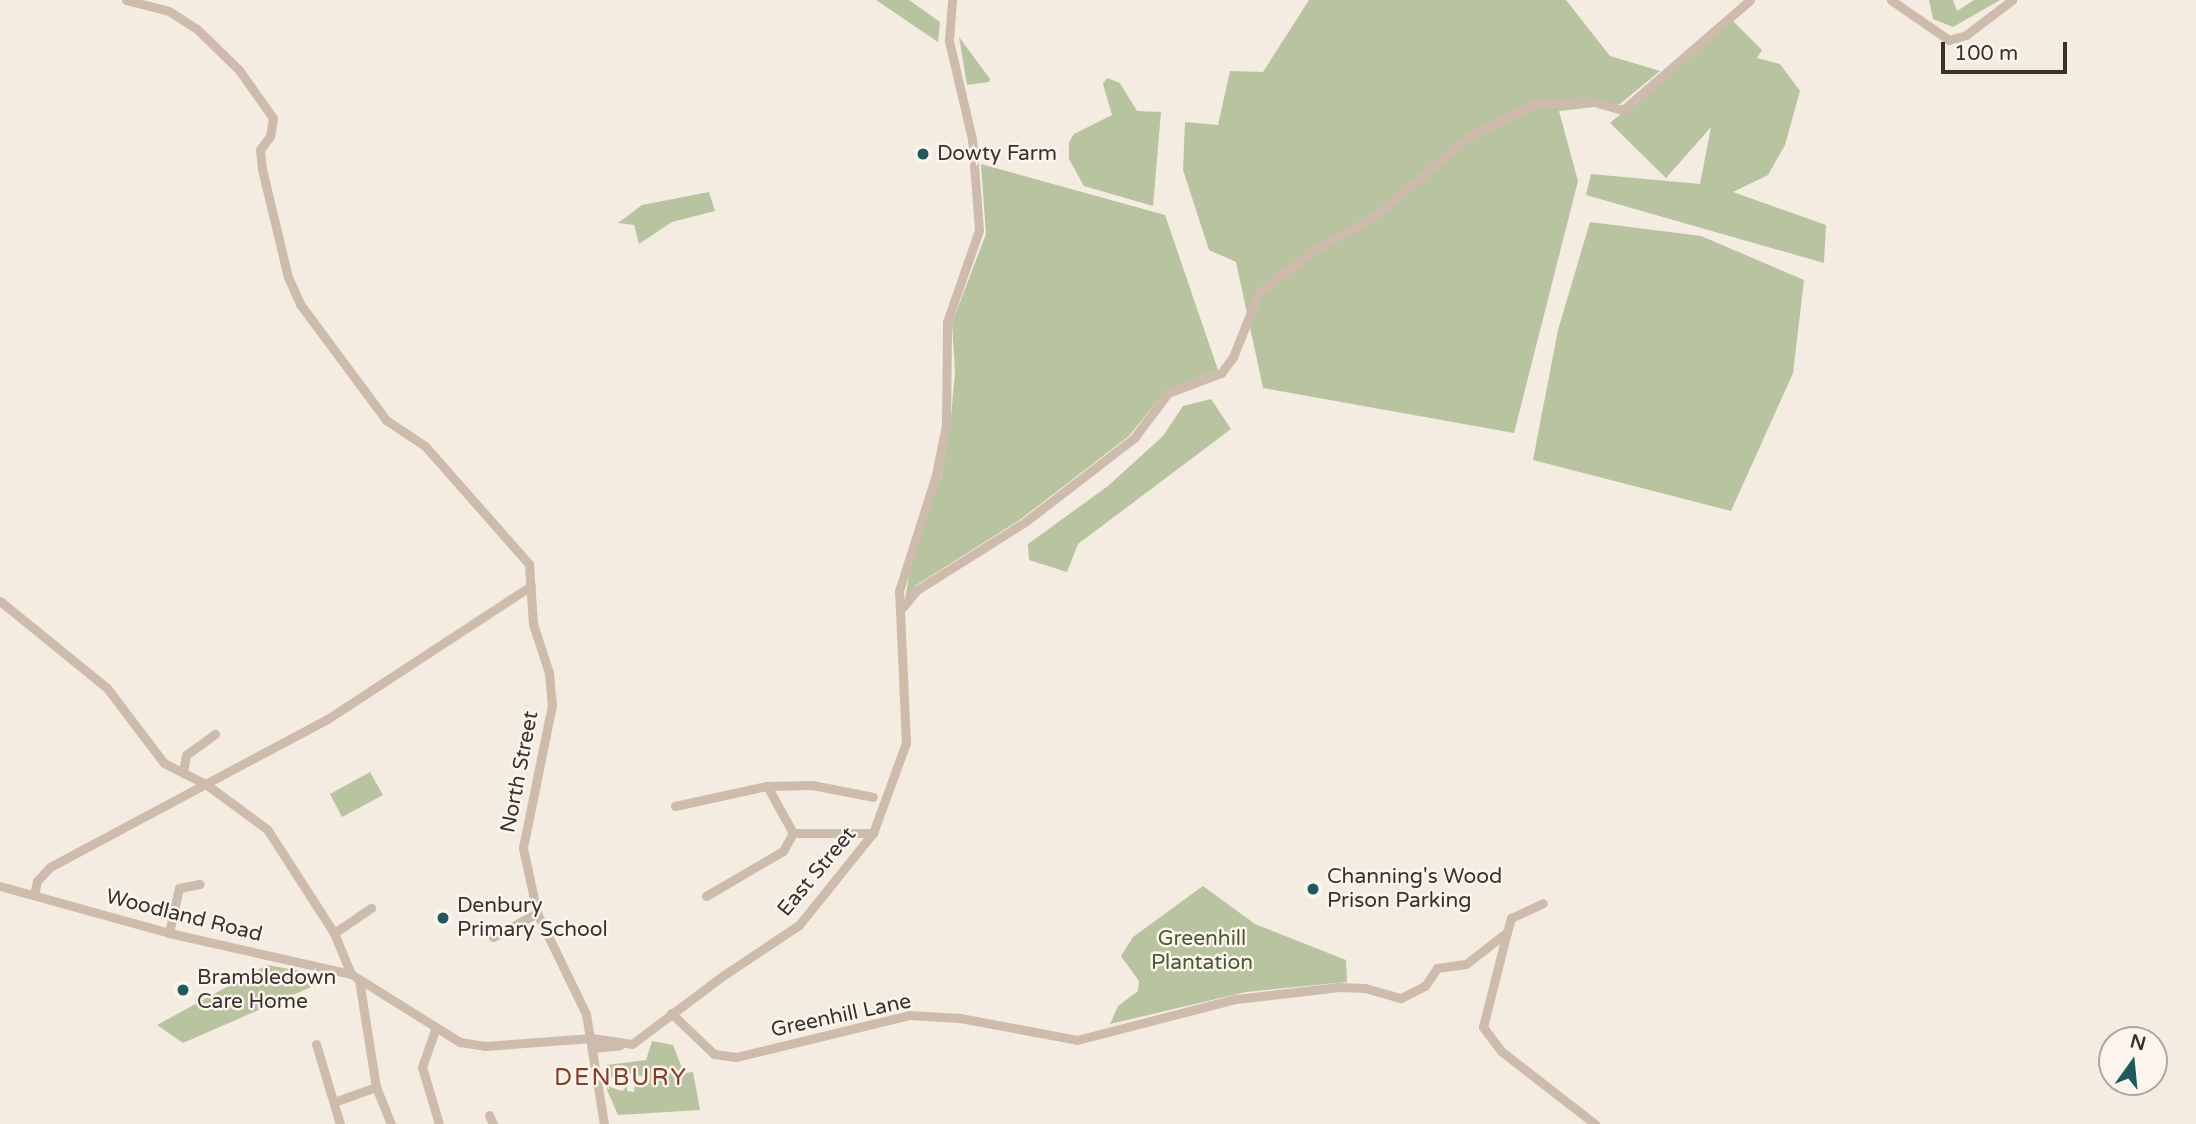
<!DOCTYPE html>
<html>
<head>
<meta charset="utf-8">
<style>
	body { margin:0 }
	#map { position:relative; width:2196px; height:1124px; overflow:hidden; background:#f4ebe1; font-family:"Varela Round",sans-serif }
	div>[style] { position:absolute }
	[style*='--x'] { left:calc(var(--x)*1px); top:calc(var(--y)*1px); width:calc(var(--w)*1px); rotate:calc(var(--a)*1deg) }
	.green>* { inset:0; background:#b8c4a0 }
	.street>* { height:9px; margin:-4.5px; padding:0 4.5px; transform-origin:4.5px; border-radius:4.5px; background:#cdbbac }
	.dots>* { width:19px; height:19px; translate:-50% -50%; box-sizing:border-box; border:4px solid #fbf5ee; border-radius:50% }
	span { translate:-50% -50%; white-space:nowrap; text-align:center; line-height:1.15; -webkit-text-stroke:5px #fbf5ee; paint-order:stroke }
	.poi-label { font-size:21px; color:#3b302b }
	.left { translate:0 -50%; text-align:left }
	.street-label { font-size:21px; color:#3b302b }
	.park-label { font-size:21px; color:#4a5a2e }
	.quarter-label { font-size:24px; color:#8c3b22; letter-spacing:2px }
	.north { position:absolute; left:2098px; top:1026px; width:70px; height:70px; box-sizing:border-box; background:#fbf5ee; border:2px solid #aea6a0; border-radius:50%; rotate:15deg; font-size:19px; font-weight:700; line-height:28px; text-align:center; color:#3b302b }
	.north::after { content:''; display:block; margin:auto; width:24px; height:32px; background:#1f5a5e; clip-path:polygon(50% 0,100% 100%,50% 72%,0 100%) }
	.scale { position:absolute; left:1941px; top:42px; width:126px; height:32px; box-sizing:border-box; border:4px solid #3b302b; border-top:0; padding-left:9px; font-size:21px; line-height:24px; white-space:nowrap; color:#3b302b; -webkit-text-stroke:5px #fbf5ee; paint-order:stroke }
</style>
</head>
<body>
<div id="map">
	<div class="green">
		<div style="clip-path:polygon(876px 0,909px 0,940px 22px,938px 42px)"></div>
		<div style="clip-path:polygon(1309px 0,1566px 0,1610px 56px,1660px 71px,1620px 104px,1559px 111px,1578px 181px,1514px 433px,1263px 388px,1236px 262px,1209px 250px,1183px 170px,1185px 122px,1218px 125px,1230px 71px,1263px 72px)"></div>
		<div style="clip-path:polygon(1929px 0,1953px 0,1957px 11px,1974px 0,2000px 0,1953px 27px,1933px 19px)"></div>
		<div style="clip-path:polygon(1732px 20px,1762px 50px,1757px 58px,1780px 64px,1800px 91px,1785px 145px,1768px 175px,1733px 192px,1826px 225px,1824px 263px,1586px 195px,1591px 174px,1700px 184px,1711px 127px,1666px 178px,1610px 123px)"></div>
		<div style="clip-path:polygon(959px 37px,990px 79px,989px 82px,967px 85px)"></div>
		<div style="clip-path:polygon(1107px 78px,1120px 83px,1137px 111px,1161px 112px,1153px 206px,1084px 186px,1069px 159px,1069px 142px,1074px 134px,1112px 115px,1103px 84px)"></div>
		<div style="clip-path:polygon(981px 164px,1165px 215px,1218px 370px,1166px 390px,1129px 436px,1021px 519px,915px 586px,905px 600px,912px 558px,941px 477px,950px 428px,955px 372px,952px 323px,986px 234px)"></div>
		<div style="clip-path:polygon(709px 192px,715px 211px,672px 222px,639px 244px,634px 225px,618px 223px,642px 205px)"></div>
		<div style="clip-path:polygon(1590px 222px,1701px 236px,1804px 280px,1793px 373px,1731px 511px,1533px 460px,1558px 330px)"></div>
		<div style="clip-path:polygon(1211px 399px,1231px 429px,1078px 544px,1067px 572px,1029px 560px,1028px 544px,1108px 486px,1163px 436px,1183px 406px)"></div>
		<div style="clip-path:polygon(370px 772px,383px 795px,342px 817px,330px 794px)"></div>
		<div style="clip-path:polygon(1203px 886px,1255px 924px,1346px 960px,1347px 982px,1246px 992px,1110px 1024px,1118px 1006px,1138px 991px,1139px 981px,1121px 956px,1133px 937px)"></div>
		<div style="clip-path:polygon(267px 965px,334px 977px,183px 1043px,157px 1025px)"></div>
		<div style="clip-path:polygon(evenodd,652px 1041px,673px 1045px,684px 1073px,693px 1072px,700px 1110px,618px 1115px,607px 1090px,607px 1065px,646px 1060px,652px 1041px,629px 1073px,648px 1078px,648px 1085px,635px 1085px,634px 1092px,627px 1091px,627px 1086px,622px 1091px,610px 1087px,611px 1077px,628px 1077px,629px 1073px)"></div>
	</div>
	<div class="street">
		<div style="--x:126;--y:0;--w:44;--a:14.3"></div>
		<div style="--x:169;--y:11;--w:33;--a:33"></div>
		<div style="--x:197;--y:29;--w:59;--a:44.3"></div>
		<div style="--x:239;--y:70;--w:59;--a:54.7"></div>
		<div style="--x:273;--y:118;--w:18;--a:99"></div>
		<div style="--x:270;--y:136;--w:17;--a:126"></div>
		<div style="--x:260;--y:150;--w:19;--a:84"></div>
		<div style="--x:262;--y:169;--w:111;--a:76.5"></div>
		<div style="--x:288;--y:277;--w:30;--a:66"></div>
		<div style="--x:300;--y:304;--w:144;--a:53.4"></div>
		<div style="--x:386;--y:420;--w:47;--a:33.7"></div>
		<div style="--x:425;--y:446;--w:157;--a:48.6"></div>
		<div style="--x:529;--y:564;--w:60;--a:86.2"></div>
		<div style="--x:533;--y:624;--w:52;--a:71.9"></div>
		<div style="--x:549;--y:673;--w:32;--a:85"></div>
		<div style="--x:552;--y:705;--w:146;--a:101.5"></div>
		<div style="--x:523;--y:848;--w:66;--a:77.8"></div>
		<div style="--x:537;--y:913;--w:112;--a:64.1"></div>
		<div style="--x:586;--y:1014;--w:111;--a:80.7"></div>
		<div style="--x:1891;--y:0;--w:70;--a:34.6"></div>
		<div style="--x:1949;--y:40;--w:18;--a:-16"></div>
		<div style="--x:1966;--y:35;--w:58;--a:-37.3"></div>
		<div style="--x:0;--y:601;--w:138;--a:39.1"></div>
		<div style="--x:107;--y:688;--w:94;--a:52.8"></div>
		<div style="--x:164;--y:763;--w:48;--a:27.1"></div>
		<div style="--x:207;--y:785;--w:74;--a:36.3"></div>
		<div style="--x:267;--y:829;--w:124;--a:57.2"></div>
		<div style="--x:334;--y:933;--w:44;--a:67.5"></div>
		<div style="--x:903;--y:607;--w:22;--a:-51"></div>
		<div style="--x:917;--y:590;--w:128;--a:-32.2"></div>
		<div style="--x:1025;--y:522;--w:138;--a:-37.6"></div>
		<div style="--x:1134;--y:438;--w:56;--a:-52.9"></div>
		<div style="--x:1168;--y:393;--w:57;--a:-20.7"></div>
		<div style="--x:1221;--y:373;--w:20;--a:-53"></div>
		<div style="--x:1233;--y:357;--w:70;--a:-68.2"></div>
		<div style="--x:1259;--y:292;--w:69;--a:-37.4"></div>
		<div style="--x:1314;--y:250;--w:68;--a:-29.2"></div>
		<div style="--x:1373;--y:217;--w:128;--a:-39.9"></div>
		<div style="--x:1471;--y:135;--w:70;--a:-26.2"></div>
		<div style="--x:1534;--y:104;--w:57;--a:-3"></div>
		<div style="--x:1591;--y:101;--w:33;--a:16"></div>
		<div style="--x:1623;--y:110;--w:168;--a:-40.9"></div>
		<div style="--x:183;--y:773;--w:18;--a:-81"></div>
		<div style="--x:186;--y:755;--w:36;--a:-36"></div>
		<div style="--x:767;--y:786;--w:54;--a:61"></div>
		<div style="--x:675;--y:806;--w:94;--a:-12.3"></div>
		<div style="--x:767;--y:786;--w:45;--a:-1.3"></div>
		<div style="--x:812;--y:785;--w:62;--a:11.1"></div>
		<div style="--x:0;--y:886;--w:175;--a:15.5"></div>
		<div style="--x:169;--y:933;--w:187;--a:12.7"></div>
		<div style="--x:351;--y:974;--w:128;--a:32"></div>
		<div style="--x:460;--y:1042;--w:25;--a:9"></div>
		<div style="--x:485;--y:1046;--w:107;--a:-4.3"></div>
		<div style="--x:592;--y:1038;--w:40;--a:8.5"></div>
		<div style="--x:632;--y:1044;--w:115;--a:-36.9"></div>
		<div style="--x:724;--y:975;--w:90;--a:-33.7"></div>
		<div style="--x:799;--y:925;--w:118;--a:-51.2"></div>
		<div style="--x:873;--y:833;--w:96;--a:-69.9"></div>
		<div style="--x:906;--y:743;--w:152;--a:-92.6"></div>
		<div style="--x:899;--y:591;--w:122;--a:-72.3"></div>
		<div style="--x:936;--y:475;--w:51;--a:-78.7"></div>
		<div style="--x:946;--y:425;--w:103;--a:-89.4"></div>
		<div style="--x:947;--y:322;--w:97;--a:-70.8"></div>
		<div style="--x:979;--y:230;--w:91;--a:-94.4"></div>
		<div style="--x:972;--y:139;--w:101;--a:-103.2"></div>
		<div style="--x:949;--y:41;--w:41;--a:-85.8"></div>
		<div style="--x:34;--y:895;--w:14;--a:-78"></div>
		<div style="--x:37;--y:881;--w:19;--a:-47"></div>
		<div style="--x:50;--y:867;--w:316;--a:-28.1"></div>
		<div style="--x:329;--y:718;--w:241;--a:-33.2"></div>
		<div style="--x:706;--y:896;--w:89;--a:-30.3"></div>
		<div style="--x:783;--y:851;--w:21;--a:-61"></div>
		<div style="--x:793;--y:833;--w:80;--a:0"></div>
		<div style="--x:1507;--y:932;--w:98;--a:104.2"></div>
		<div style="--x:1483;--y:1027;--w:30;--a:53"></div>
		<div style="--x:1501;--y:1051;--w:119;--a:37.8"></div>
		<div style="--x:169;--y:933;--w:46;--a:-77.5"></div>
		<div style="--x:179;--y:888;--w:21;--a:-11"></div>
		<div style="--x:334;--y:933;--w:45;--a:-34"></div>
		<div style="--x:493;--y:937;--w:50;--a:-28.6"></div>
		<div style="--x:359;--y:980;--w:108;--a:81"></div>
		<div style="--x:376;--y:1087;--w:40;--a:68"></div>
		<div style="--x:671;--y:1013;--w:59;--a:43.6"></div>
		<div style="--x:714;--y:1054;--w:22;--a:8"></div>
		<div style="--x:736;--y:1057;--w:178;--a:-13.6"></div>
		<div style="--x:909;--y:1015;--w:51;--a:3.4"></div>
		<div style="--x:960;--y:1018;--w:119;--a:10.6"></div>
		<div style="--x:1077;--y:1040;--w:164;--a:-14.5"></div>
		<div style="--x:1236;--y:999;--w:104;--a:-6.6"></div>
		<div style="--x:1339;--y:987;--w:26;--a:2"></div>
		<div style="--x:1365;--y:988;--w:37;--a:16"></div>
		<div style="--x:1401;--y:998;--w:27;--a:-27"></div>
		<div style="--x:1425;--y:986;--w:22;--a:-56"></div>
		<div style="--x:1437;--y:968;--w:29;--a:-8"></div>
		<div style="--x:1466;--y:964;--w:52;--a:-38"></div>
		<div style="--x:1507;--y:932;--w:15;--a:-74"></div>
		<div style="--x:1511;--y:918;--w:35;--a:-25"></div>
		<div style="--x:436;--y:1027;--w:42;--a:109.3"></div>
		<div style="--x:422;--y:1067;--w:59;--a:73.4"></div>
		<div style="--x:316;--y:1044;--w:84;--a:73.3"></div>
		<div style="--x:593;--y:1048;--w:27;--a:-6"></div>
		<div style="--x:334;--y:1102;--w:45;--a:-19.7"></div>
		<div style="--x:489;--y:1115;--w:10;--a:66"></div>
	</div>
	<div class="dots">
		<div style="left:923px;top:154px;background:#1f5a5e"></div>
		<div style="left:1313px;top:889px;background:#1f5a5e"></div>
		<div style="left:443px;top:918px;background:#1f5a5e"></div>
		<div style="left:183px;top:990px;background:#1f5a5e"></div>
	</div>
	<div class="poi-label">
		<span class="left" style="left:937px;top:154px">Dowty Farm</span>
		<span class="left" style="left:1327px;top:889px">Channing's Wood<br>Prison Parking</span>
		<span class="left" style="left:457px;top:918px">Denbury<br>Primary School</span>
		<span class="left" style="left:197px;top:990px">Brambledown<br>Care Home</span>
	</div>
	<div class="street-label">
		<span style="left:520px;top:772px;rotate:-79deg">North Street</span>
		<span style="left:817px;top:872px;rotate:-50deg">East Street</span>
		<span style="left:184px;top:916px;rotate:14deg">Woodland Road</span>
		<span style="left:841px;top:1016px;rotate:-12deg">Greenhill Lane</span>
	</div>
	<div class="park-label">
		<span style="left:1202px;top:951px">Greenhill<br>Plantation</span>
	</div>
	<div class="quarter-label">
		<span style="left:621px;top:1078px">DENBURY</span>
	</div>
	<div class="north">N</div>
	<div class="scale">100 m</div>
</div>
</body>
</html>
